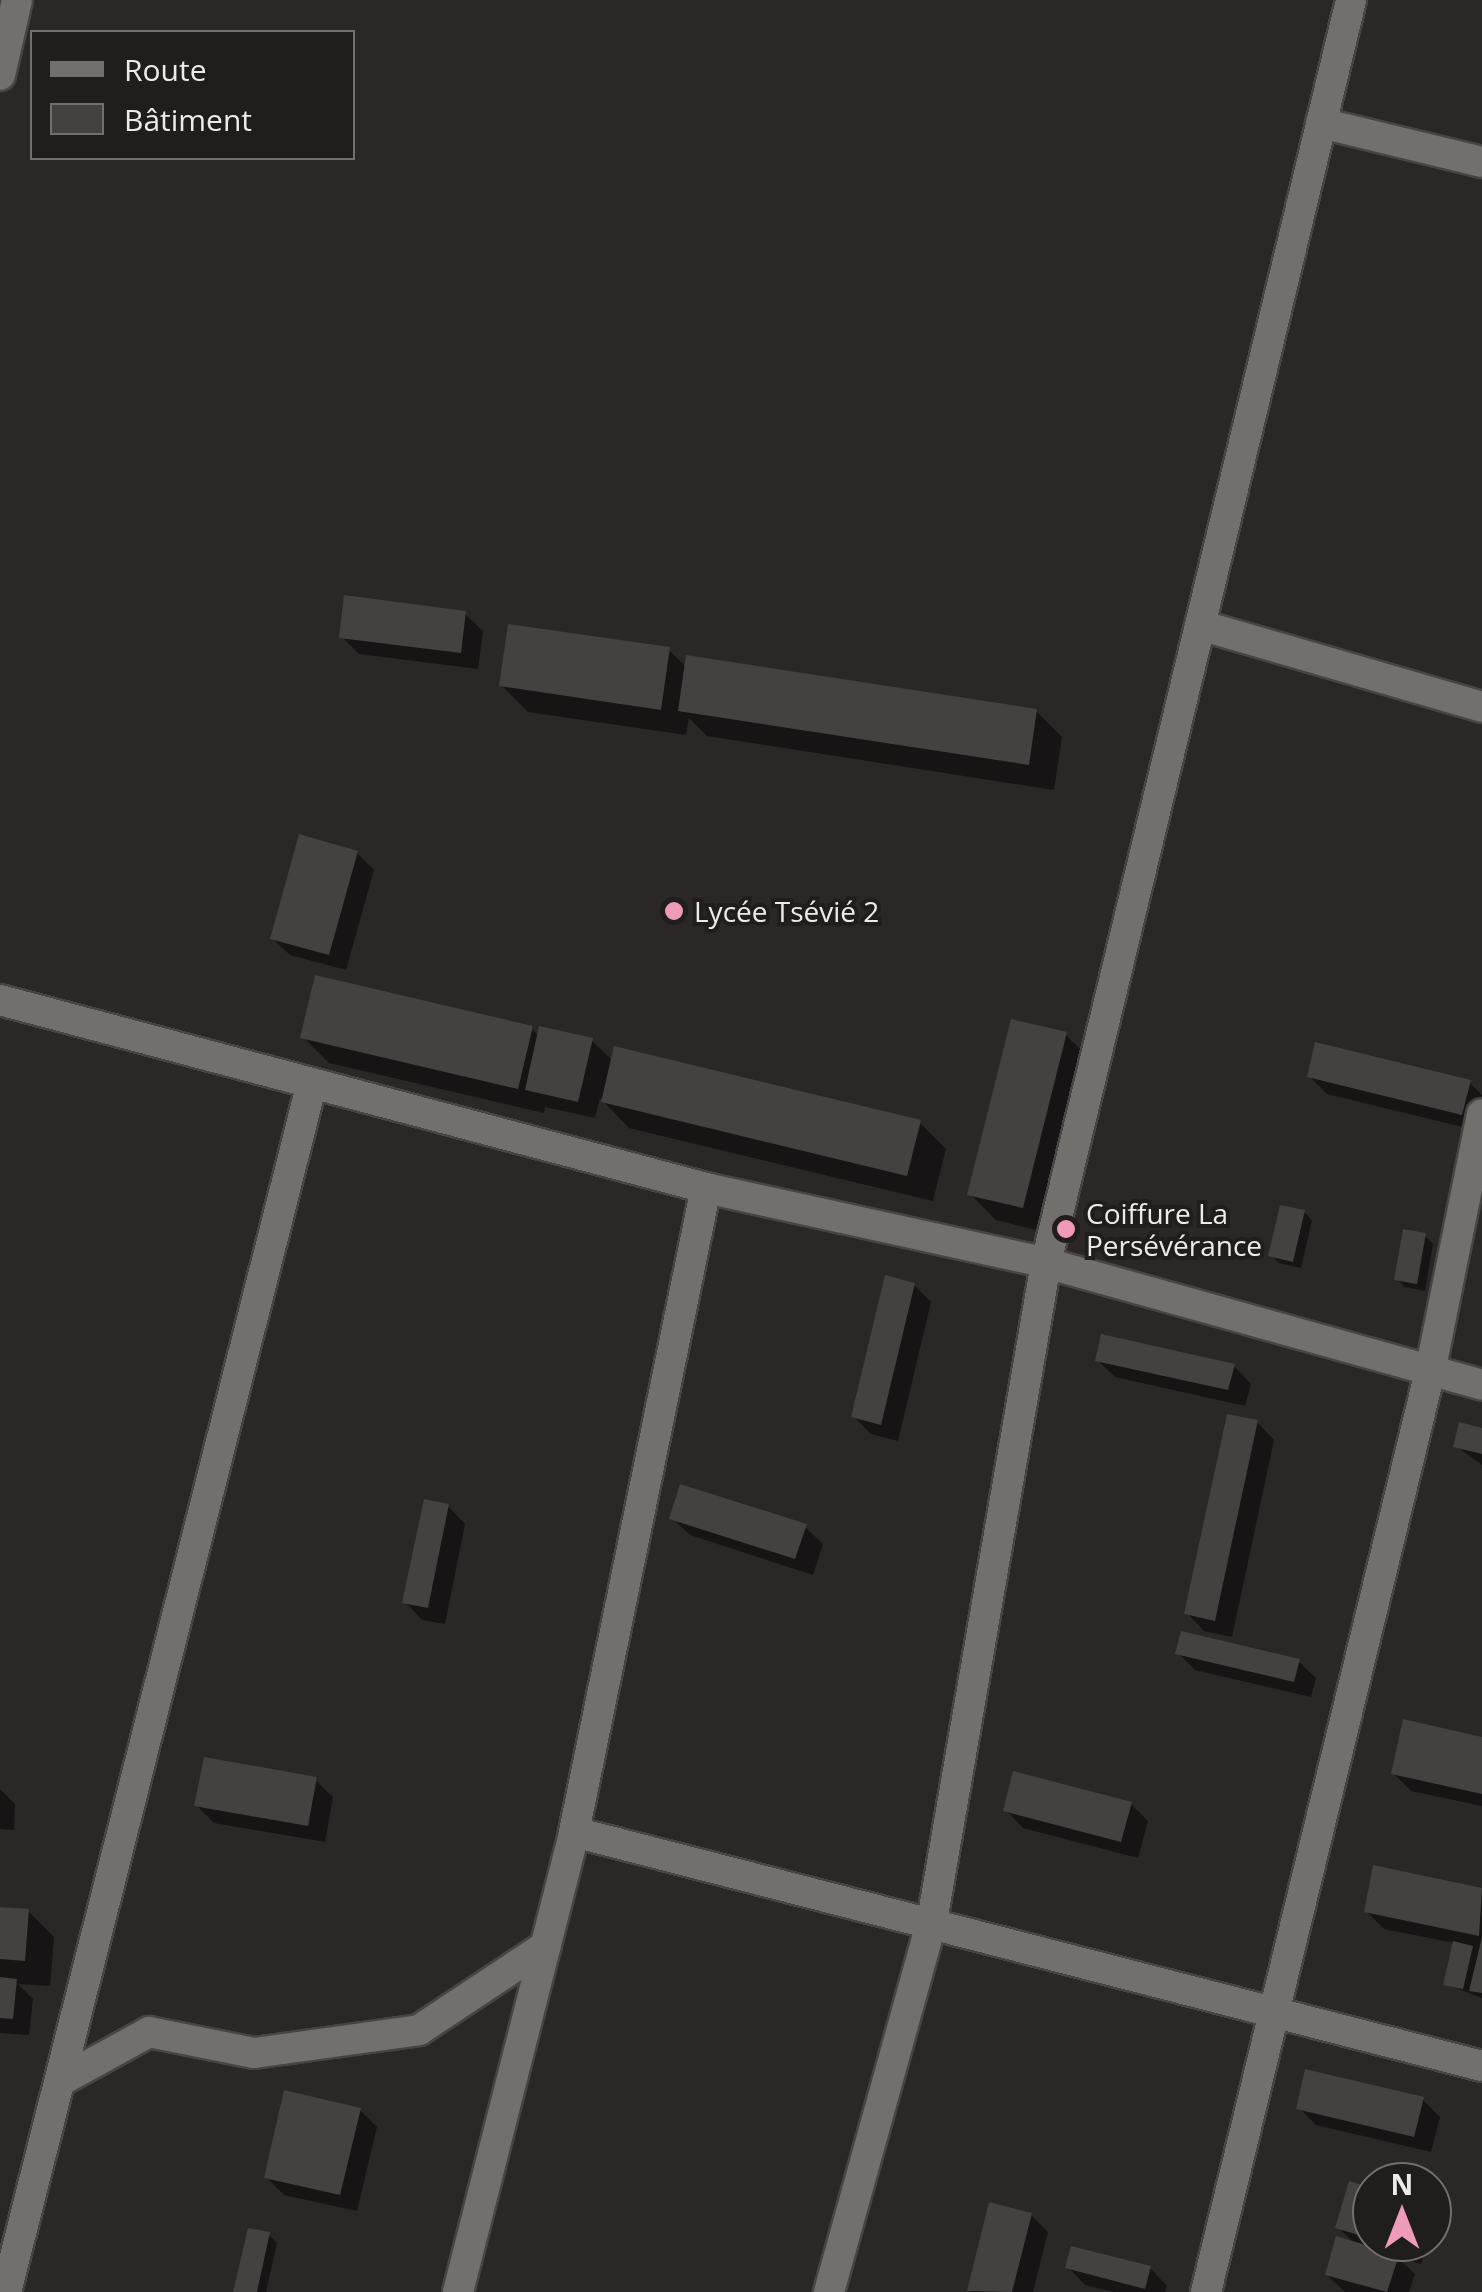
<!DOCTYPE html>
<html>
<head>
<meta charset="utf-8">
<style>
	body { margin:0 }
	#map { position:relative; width:1482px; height:2292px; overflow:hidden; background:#2a2726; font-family:"Open Sans",sans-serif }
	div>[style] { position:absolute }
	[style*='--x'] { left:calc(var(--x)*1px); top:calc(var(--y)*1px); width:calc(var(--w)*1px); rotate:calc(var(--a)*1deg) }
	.shadow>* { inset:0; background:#0007 }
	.building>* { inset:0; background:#444140 }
	.roads { filter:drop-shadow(2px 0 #474544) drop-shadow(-2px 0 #474544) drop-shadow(0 2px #474544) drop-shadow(0 -2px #474544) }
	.minor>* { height:30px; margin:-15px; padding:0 15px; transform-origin:15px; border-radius:15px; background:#736f6d }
	.dots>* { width:28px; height:28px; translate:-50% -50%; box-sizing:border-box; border:5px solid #201e1c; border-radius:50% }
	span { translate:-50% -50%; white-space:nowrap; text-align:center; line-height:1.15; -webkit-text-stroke:8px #201e1c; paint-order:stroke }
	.poi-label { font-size:28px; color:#edebea }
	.left { translate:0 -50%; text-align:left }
	.legend { position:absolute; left:30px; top:30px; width:325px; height:130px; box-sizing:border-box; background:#201e1c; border:2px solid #72706e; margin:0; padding:12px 18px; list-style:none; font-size:30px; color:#edebea }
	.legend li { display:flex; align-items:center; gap:20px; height:50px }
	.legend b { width:50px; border:2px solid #72706e }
	.north { position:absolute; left:1352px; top:2162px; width:100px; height:100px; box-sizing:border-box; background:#201e1c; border:2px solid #72706e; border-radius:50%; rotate:0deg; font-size:28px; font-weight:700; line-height:40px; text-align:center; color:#edebea }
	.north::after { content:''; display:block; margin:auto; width:35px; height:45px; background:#ef9ab8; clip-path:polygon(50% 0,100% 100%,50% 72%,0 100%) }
</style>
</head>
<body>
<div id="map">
	<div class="shadow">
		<div style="clip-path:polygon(465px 614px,483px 631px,478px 669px,359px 654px,342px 637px)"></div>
		<div style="clip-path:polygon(669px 650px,687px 668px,1036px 711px,1062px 737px,1054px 790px,707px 736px,689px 718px,686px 735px,528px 712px,502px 686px)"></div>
		<div style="clip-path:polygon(357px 853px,374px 870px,346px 970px,290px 955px,272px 938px)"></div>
		<div style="clip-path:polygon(531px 1028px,539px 1036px,591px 1040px,613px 1061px,920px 1123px,946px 1149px,933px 1201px,629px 1128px,600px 1098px,595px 1118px,545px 1107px,544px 1113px,329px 1063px,303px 1037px)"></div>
		<div style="clip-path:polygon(1066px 1035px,1092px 1061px,1048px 1233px,996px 1220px,970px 1194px)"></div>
		<div style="clip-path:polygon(1310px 1077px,1469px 1082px,1482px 1095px,1479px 1131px,1327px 1094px)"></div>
		<div style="clip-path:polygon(1304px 1212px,1312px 1220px,1301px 1268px,1279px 1263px,1271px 1255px)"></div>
		<div style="clip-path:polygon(1425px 1236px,1433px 1244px,1425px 1291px,1405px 1287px,1397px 1279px)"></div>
		<div style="clip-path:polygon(914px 1285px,931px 1302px,898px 1441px,871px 1434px,854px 1417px)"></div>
		<div style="clip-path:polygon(1097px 1360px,1234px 1366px,1251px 1384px,1245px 1406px,1115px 1377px)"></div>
		<div style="clip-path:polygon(1257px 1422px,1274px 1440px,1232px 1637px,1204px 1631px,1187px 1613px)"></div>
		<div style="clip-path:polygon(1482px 1431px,1482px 1465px,1456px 1446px)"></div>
		<div style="clip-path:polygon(448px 1506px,465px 1524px,445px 1624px,422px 1620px,405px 1602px)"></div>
		<div style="clip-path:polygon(672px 1518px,805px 1527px,823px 1544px,813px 1575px,690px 1535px)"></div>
		<div style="clip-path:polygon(1178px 1653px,1298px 1661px,1316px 1678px,1311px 1697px,1195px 1670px)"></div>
		<div style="clip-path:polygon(1482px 1739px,1482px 1806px,1411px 1791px,1393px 1773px)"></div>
		<div style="clip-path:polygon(315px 1780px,333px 1797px,325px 1842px,214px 1823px,197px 1806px)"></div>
		<div style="clip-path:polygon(0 1789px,15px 1804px,14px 1830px,0 1829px)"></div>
		<div style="clip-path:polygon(1131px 1804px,1148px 1821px,1138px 1858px,1023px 1828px,1006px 1810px)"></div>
		<div style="clip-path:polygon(1375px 1868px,1482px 1890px,1482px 1998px,1446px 1984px,1455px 1943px,1384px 1929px,1366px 1911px)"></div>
		<div style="clip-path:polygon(0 1909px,28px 1911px,54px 1937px,50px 1986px,18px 1984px,33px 1999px,29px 2035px,0 2033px)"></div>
		<div style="clip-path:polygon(1422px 2099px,1440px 2117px,1431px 2152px,1316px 2125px,1299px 2108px)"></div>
		<div style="clip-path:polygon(360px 2110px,377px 2127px,357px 2211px,284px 2195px,266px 2177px)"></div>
		<div style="clip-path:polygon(1372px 2190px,1372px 2242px,1428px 2242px,1421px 2264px,1397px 2257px,1415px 2274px,1409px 2292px,1345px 2292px,1327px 2275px,1356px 2245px,1338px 2227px)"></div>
		<div style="clip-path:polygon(1031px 2215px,1048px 2232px,1033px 2292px,971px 2292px)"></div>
		<div style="clip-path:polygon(269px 2235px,277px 2243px,266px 2292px,235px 2292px)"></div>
		<div style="clip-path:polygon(1068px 2267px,1150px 2268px,1167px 2286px,1165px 2292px,1114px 2292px,1085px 2285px)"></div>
	</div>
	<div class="building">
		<div style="clip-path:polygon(344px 595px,466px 611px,461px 653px,339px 638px)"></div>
		<div style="clip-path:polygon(508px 624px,670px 647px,661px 710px,499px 686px)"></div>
		<div style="clip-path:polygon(686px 655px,1037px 709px,1029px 765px,678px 711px)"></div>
		<div style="clip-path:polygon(299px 834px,358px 851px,329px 955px,270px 939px)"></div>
		<div style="clip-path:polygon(315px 975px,533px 1026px,518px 1089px,300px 1038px)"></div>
		<div style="clip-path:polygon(1011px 1019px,1067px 1032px,1023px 1208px,967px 1195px)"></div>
		<div style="clip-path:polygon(539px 1026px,593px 1038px,578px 1102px,525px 1090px)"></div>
		<div style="clip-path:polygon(1315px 1042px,1471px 1080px,1462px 1115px,1307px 1077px)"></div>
		<div style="clip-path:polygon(614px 1046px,921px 1120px,907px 1176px,601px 1102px)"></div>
		<div style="clip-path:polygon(1280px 1205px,1305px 1210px,1293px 1262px,1268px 1256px)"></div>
		<div style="clip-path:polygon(1403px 1229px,1426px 1233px,1417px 1284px,1394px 1280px)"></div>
		<div style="clip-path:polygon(885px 1275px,915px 1283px,881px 1425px,851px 1417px)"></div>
		<div style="clip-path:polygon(1101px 1334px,1235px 1364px,1228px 1390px,1095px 1361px)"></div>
		<div style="clip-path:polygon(1227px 1414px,1258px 1420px,1215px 1621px,1184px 1614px)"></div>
		<div style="clip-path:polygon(1459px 1422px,1482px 1428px,1482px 1454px,1453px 1447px)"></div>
		<div style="clip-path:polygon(680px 1484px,807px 1524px,795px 1559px,669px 1519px)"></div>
		<div style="clip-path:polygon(424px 1499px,449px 1504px,428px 1608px,402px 1603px)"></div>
		<div style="clip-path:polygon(1181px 1631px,1300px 1659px,1294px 1682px,1175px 1654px)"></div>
		<div style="clip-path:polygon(1403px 1719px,1482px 1737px,1482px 1794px,1391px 1774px)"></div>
		<div style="clip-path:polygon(204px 1757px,317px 1777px,308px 1826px,194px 1806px)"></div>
		<div style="clip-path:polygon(1013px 1771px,1132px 1802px,1121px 1842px,1003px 1811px)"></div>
		<div style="clip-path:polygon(1373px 1865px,1482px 1888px,1479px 1936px,1364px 1912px)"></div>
		<div style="clip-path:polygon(0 1907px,29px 1909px,25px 1961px,0 1959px)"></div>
		<div style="clip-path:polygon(1482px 1937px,1482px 1993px,1469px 1991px)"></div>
		<div style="clip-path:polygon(1453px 1941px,1473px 1946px,1463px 1989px,1443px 1985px)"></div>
		<div style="clip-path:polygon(0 1977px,17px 1979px,13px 2019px,0 2018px)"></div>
		<div style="clip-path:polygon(1305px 2069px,1424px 2097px,1414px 2137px,1296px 2109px)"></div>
		<div style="clip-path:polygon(284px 2090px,361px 2108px,340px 2195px,264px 2178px)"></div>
		<div style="clip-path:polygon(1349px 2181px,1372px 2188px,1372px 2239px,1335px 2228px)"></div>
		<div style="clip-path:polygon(989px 2202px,1032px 2213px,1012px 2292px,967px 2291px)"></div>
		<div style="clip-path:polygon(248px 2228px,270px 2232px,257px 2292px,233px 2292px)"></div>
		<div style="clip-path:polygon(1336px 2236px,1399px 2255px,1387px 2292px,1325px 2275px)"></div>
		<div style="clip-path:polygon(1071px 2246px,1151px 2266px,1145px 2289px,1065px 2268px)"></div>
	</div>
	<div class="roads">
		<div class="minor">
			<div style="--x:0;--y:75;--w:77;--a:-77.2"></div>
			<div style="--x:1321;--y:123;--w:166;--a:13.6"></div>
			<div style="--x:1200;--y:625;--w:294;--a:16.2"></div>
			<div style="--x:0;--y:1000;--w:731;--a:14.91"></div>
			<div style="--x:706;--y:1188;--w:348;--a:12.4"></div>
			<div style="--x:1046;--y:1263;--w:453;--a:15.6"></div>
			<div style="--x:574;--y:1832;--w:938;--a:14.45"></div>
			<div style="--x:60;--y:2081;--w:102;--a:-28.8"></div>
			<div style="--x:149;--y:2032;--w:107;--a:11.3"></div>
			<div style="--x:254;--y:2053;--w:167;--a:-7.9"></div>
			<div style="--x:419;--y:2030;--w:152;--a:-33.5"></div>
			<div style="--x:6;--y:2292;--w:1243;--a:-75.8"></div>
			<div style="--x:458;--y:2292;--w:474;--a:-75.8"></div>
			<div style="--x:574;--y:1832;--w:657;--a:-78.42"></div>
			<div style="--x:829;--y:2292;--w:385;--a:-74.5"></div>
			<div style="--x:932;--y:1921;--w:668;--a:-80.17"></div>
			<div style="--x:1046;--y:1263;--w:1299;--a:-76.42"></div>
			<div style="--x:1206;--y:2292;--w:947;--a:-76.32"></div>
			<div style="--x:1430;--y:1372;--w:263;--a:-78.6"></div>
		</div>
	</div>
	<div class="dots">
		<div style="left:674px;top:911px;background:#ef9ab8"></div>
		<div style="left:1066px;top:1229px;background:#ef9ab8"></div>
	</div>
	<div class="poi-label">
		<span class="left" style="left:694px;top:911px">Lycée Tsévié 2</span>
		<span class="left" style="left:1086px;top:1229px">Coiffure La<br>Persévérance</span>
	</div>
	<ul class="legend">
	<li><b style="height:12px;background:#736f6d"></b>Route</li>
	<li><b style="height:28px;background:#444140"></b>Bâtiment</li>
	</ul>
	<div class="north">N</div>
</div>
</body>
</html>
